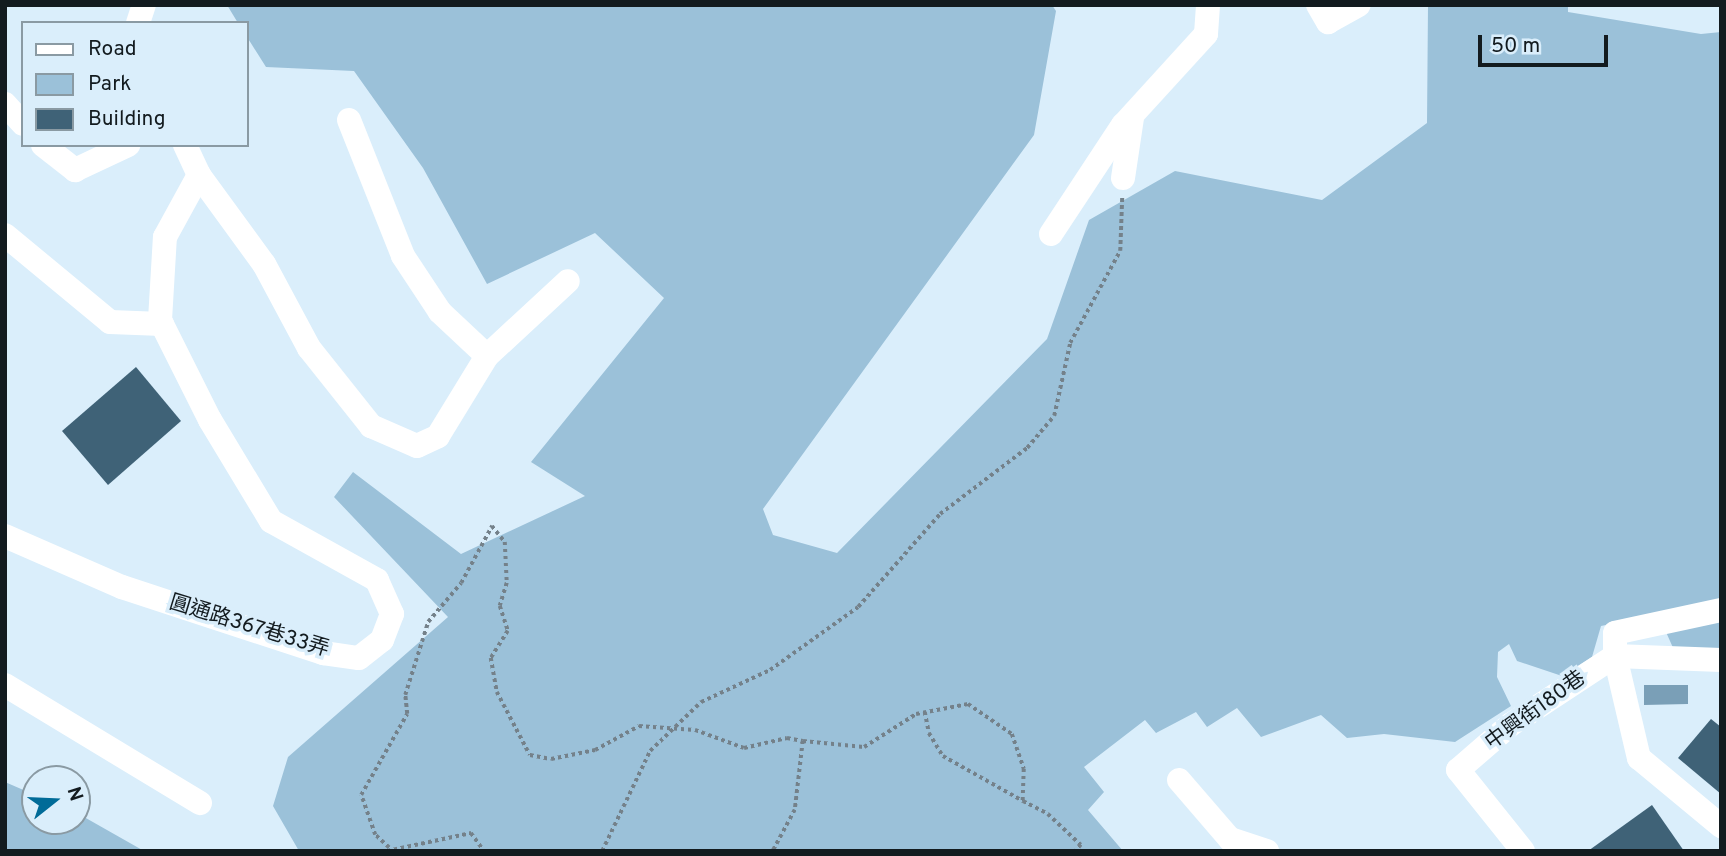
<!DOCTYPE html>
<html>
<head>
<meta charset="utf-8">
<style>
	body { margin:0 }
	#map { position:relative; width:1726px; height:856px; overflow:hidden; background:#daeefb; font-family:Overpass,"Noto Sans TC",sans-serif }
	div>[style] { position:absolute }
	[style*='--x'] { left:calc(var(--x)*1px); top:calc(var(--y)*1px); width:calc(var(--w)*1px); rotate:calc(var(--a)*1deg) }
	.green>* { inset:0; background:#9bc1d9 }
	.water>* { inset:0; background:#7a9fb7 }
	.building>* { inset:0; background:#3f6277 }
	.path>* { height:3.5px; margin-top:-1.75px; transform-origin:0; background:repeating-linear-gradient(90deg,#74818a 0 3.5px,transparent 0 7px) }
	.minor>* { height:24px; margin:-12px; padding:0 12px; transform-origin:12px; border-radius:12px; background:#fff }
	span { translate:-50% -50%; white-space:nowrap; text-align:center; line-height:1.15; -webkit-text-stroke:7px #daeefb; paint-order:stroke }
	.street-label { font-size:21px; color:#131b1f }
	.frame { position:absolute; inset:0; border:7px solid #131b1f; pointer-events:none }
	.legend { position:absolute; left:21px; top:21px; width:228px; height:126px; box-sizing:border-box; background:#daeefb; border:2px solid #8a9aa3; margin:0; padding:9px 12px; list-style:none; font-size:21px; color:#131b1f }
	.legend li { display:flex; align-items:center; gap:14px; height:35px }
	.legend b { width:35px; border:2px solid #8a9aa3 }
	.north { position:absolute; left:21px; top:765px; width:70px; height:70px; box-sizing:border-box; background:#daeefb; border:2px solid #8a9aa3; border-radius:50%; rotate:72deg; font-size:19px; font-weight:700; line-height:28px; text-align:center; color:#131b1f }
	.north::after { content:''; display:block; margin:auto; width:24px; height:32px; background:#006b98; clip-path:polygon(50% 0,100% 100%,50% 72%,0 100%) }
	.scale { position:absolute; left:1478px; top:35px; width:130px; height:32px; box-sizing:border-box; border:4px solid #131b1f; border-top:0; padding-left:9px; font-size:21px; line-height:24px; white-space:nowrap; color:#131b1f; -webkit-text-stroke:5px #daeefb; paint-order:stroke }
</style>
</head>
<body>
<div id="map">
	<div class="green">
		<div style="clip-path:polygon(227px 5px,1052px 5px,1056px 11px,1034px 135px,763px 509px,773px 535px,837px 553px,1047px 339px,1089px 220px,1175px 171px,1322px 200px,1427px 123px,1428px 5px,1568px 5px,1568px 12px,1701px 34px,1721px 32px,1721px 649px,1674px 650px,1658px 614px,1601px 626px,1592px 657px,1562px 676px,1517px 661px,1509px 644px,1498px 652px,1497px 677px,1511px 706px,1455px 742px,1384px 734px,1347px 738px,1321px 715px,1261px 737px,1237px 708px,1207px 727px,1196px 712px,1156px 733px,1145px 720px,1084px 767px,1104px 792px,1088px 810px,1123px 851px,299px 851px,273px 806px,288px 757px,448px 617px,334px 497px,353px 472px,461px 554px,585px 496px,531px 462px,664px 298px,595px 233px,487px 284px,423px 168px,354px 71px,266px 67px,247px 37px,247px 23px,238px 23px)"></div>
		<div style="clip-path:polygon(5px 782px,35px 795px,35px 821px,77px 821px,77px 813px,144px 851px,5px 851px)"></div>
	</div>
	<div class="water">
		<div style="clip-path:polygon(1644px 685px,1688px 685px,1688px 704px,1644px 705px)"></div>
	</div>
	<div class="building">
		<div style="clip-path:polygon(136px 367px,181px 421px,108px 485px,62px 431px)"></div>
		<div style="clip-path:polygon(1711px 719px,1721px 727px,1721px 794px,1678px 758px)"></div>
		<div style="clip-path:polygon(1652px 805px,1684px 851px,1588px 851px)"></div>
	</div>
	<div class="path">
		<div style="--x:925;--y:712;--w:21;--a:79"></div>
		<div style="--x:929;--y:733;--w:27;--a:59"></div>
		<div style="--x:943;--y:756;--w:92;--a:29.4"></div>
		<div style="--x:803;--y:741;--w:61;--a:5.6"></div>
		<div style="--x:864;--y:747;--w:62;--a:-32.4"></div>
		<div style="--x:916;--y:714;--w:53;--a:-10.9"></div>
		<div style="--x:968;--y:704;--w:53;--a:34.3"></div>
		<div style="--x:1012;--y:734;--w:37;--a:71"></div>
		<div style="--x:1024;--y:769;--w:32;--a:92"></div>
		<div style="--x:1023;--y:801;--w:28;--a:27"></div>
		<div style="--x:1048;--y:814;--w:45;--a:43.2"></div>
		<div style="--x:1081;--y:845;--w:8;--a:130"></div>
		<div style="--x:389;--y:848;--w:19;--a:-137"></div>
		<div style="--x:375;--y:835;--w:42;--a:-109.3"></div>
		<div style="--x:361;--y:795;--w:93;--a:-60.4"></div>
		<div style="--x:407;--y:714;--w:19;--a:-96"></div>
		<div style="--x:405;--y:695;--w:77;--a:-72.5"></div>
		<div style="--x:428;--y:622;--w:51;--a:-49.8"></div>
		<div style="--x:461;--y:583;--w:65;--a:-61.5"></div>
		<div style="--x:492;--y:526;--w:21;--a:51"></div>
		<div style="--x:505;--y:542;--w:41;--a:87.2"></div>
		<div style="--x:507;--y:583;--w:24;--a:107"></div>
		<div style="--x:500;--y:606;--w:26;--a:72"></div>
		<div style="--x:508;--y:631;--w:32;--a:122"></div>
		<div style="--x:491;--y:658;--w:35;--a:80"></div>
		<div style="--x:497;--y:692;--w:71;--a:62.4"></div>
		<div style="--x:530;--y:755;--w:21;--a:11"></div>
		<div style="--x:551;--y:759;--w:45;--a:-11.6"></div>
		<div style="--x:595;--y:750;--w:50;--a:-28.6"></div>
		<div style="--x:639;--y:726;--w:56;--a:4.1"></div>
		<div style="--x:695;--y:730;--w:52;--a:20.2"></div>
		<div style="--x:744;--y:748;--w:44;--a:-13.1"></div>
		<div style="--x:787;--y:738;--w:16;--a:11"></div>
		<div style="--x:803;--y:741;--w:69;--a:96.6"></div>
		<div style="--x:795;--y:810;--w:47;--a:118.2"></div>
		<div style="--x:387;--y:851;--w:86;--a:-12.1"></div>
		<div style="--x:471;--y:833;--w:22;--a:54"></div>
		<div style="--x:602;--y:851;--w:111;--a:-64.4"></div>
		<div style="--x:650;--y:751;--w:71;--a:-43.9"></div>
		<div style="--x:701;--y:702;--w:76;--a:-24.9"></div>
		<div style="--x:770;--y:670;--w:108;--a:-35.6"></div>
		<div style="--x:858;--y:607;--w:124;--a:-48.6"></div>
		<div style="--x:940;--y:514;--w:109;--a:-37.2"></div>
		<div style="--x:1027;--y:448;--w:42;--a:-49.8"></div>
		<div style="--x:1054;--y:416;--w:75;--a:-77.6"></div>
		<div style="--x:1070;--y:343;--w:105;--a:-61.5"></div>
		<div style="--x:1120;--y:251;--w:55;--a:-87.9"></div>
	</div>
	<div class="minor">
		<div style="--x:1318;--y:5;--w:20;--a:60"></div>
		<div style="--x:1328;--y:22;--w:35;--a:-29"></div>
		<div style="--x:138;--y:23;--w:19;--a:-72"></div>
		<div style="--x:5;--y:104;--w:27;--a:48"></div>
		<div style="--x:349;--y:120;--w:146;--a:68.3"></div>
		<div style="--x:403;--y:256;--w:67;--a:56.5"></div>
		<div style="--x:440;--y:312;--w:64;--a:43.1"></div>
		<div style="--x:43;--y:145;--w:41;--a:38"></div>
		<div style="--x:75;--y:170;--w:59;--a:-25.3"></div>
		<div style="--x:185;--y:145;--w:33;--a:65"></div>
		<div style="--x:199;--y:175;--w:110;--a:53.9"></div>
		<div style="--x:264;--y:264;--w:95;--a:61.8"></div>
		<div style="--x:309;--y:348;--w:100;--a:51.5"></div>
		<div style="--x:371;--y:426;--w:50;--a:23.5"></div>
		<div style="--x:417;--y:446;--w:23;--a:-25"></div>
		<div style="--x:438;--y:436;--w:94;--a:-58.5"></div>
		<div style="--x:487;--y:356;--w:110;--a:-42.8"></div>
		<div style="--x:1123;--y:178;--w:61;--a:-81.5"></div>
		<div style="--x:1051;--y:234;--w:131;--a:-56.6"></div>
		<div style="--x:1123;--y:125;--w:123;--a:-47.6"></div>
		<div style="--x:1206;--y:34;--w:29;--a:-86"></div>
		<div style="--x:5;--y:235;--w:136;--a:39.6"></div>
		<div style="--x:110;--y:322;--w:52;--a:2.2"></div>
		<div style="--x:5;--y:536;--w:128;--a:23.6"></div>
		<div style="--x:122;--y:587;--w:212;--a:18.2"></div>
		<div style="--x:323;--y:653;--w:36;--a:8"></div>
		<div style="--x:359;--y:658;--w:29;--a:-38"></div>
		<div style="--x:382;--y:640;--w:28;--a:-69"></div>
		<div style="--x:392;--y:614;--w:37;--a:-114"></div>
		<div style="--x:377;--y:580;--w:121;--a:-150.9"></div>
		<div style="--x:271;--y:521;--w:118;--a:-121.1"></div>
		<div style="--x:210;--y:420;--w:112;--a:-116.6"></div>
		<div style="--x:160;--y:320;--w:83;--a:-86.6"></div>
		<div style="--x:165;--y:237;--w:71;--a:-61.3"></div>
		<div style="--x:1721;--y:610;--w:108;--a:167.8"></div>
		<div style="--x:1615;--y:633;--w:23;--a:90"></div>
		<div style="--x:1615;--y:656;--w:105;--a:76.8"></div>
		<div style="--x:1639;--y:758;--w:107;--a:39.7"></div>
		<div style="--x:5;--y:685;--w:228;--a:31.2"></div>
		<div style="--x:1179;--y:780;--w:78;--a:49.2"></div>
		<div style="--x:1230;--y:839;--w:39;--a:18"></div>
		<div style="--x:1523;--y:851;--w:104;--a:-128.7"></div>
		<div style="--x:1458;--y:770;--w:69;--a:-40.9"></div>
		<div style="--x:1510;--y:725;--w:126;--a:-33.3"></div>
		<div style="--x:1615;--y:656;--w:106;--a:2.2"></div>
	</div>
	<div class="street-label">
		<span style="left:249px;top:627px;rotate:17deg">圓通路367巷33弄</span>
		<span style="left:1536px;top:711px;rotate:-36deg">中興街180巷</span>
	</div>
	<div class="frame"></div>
	<ul class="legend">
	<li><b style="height:9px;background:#fff"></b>Road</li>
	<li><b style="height:19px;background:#9bc1d9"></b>Park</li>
	<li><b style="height:19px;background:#3f6277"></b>Building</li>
	</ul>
	<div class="north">N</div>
	<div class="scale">50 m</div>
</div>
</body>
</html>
